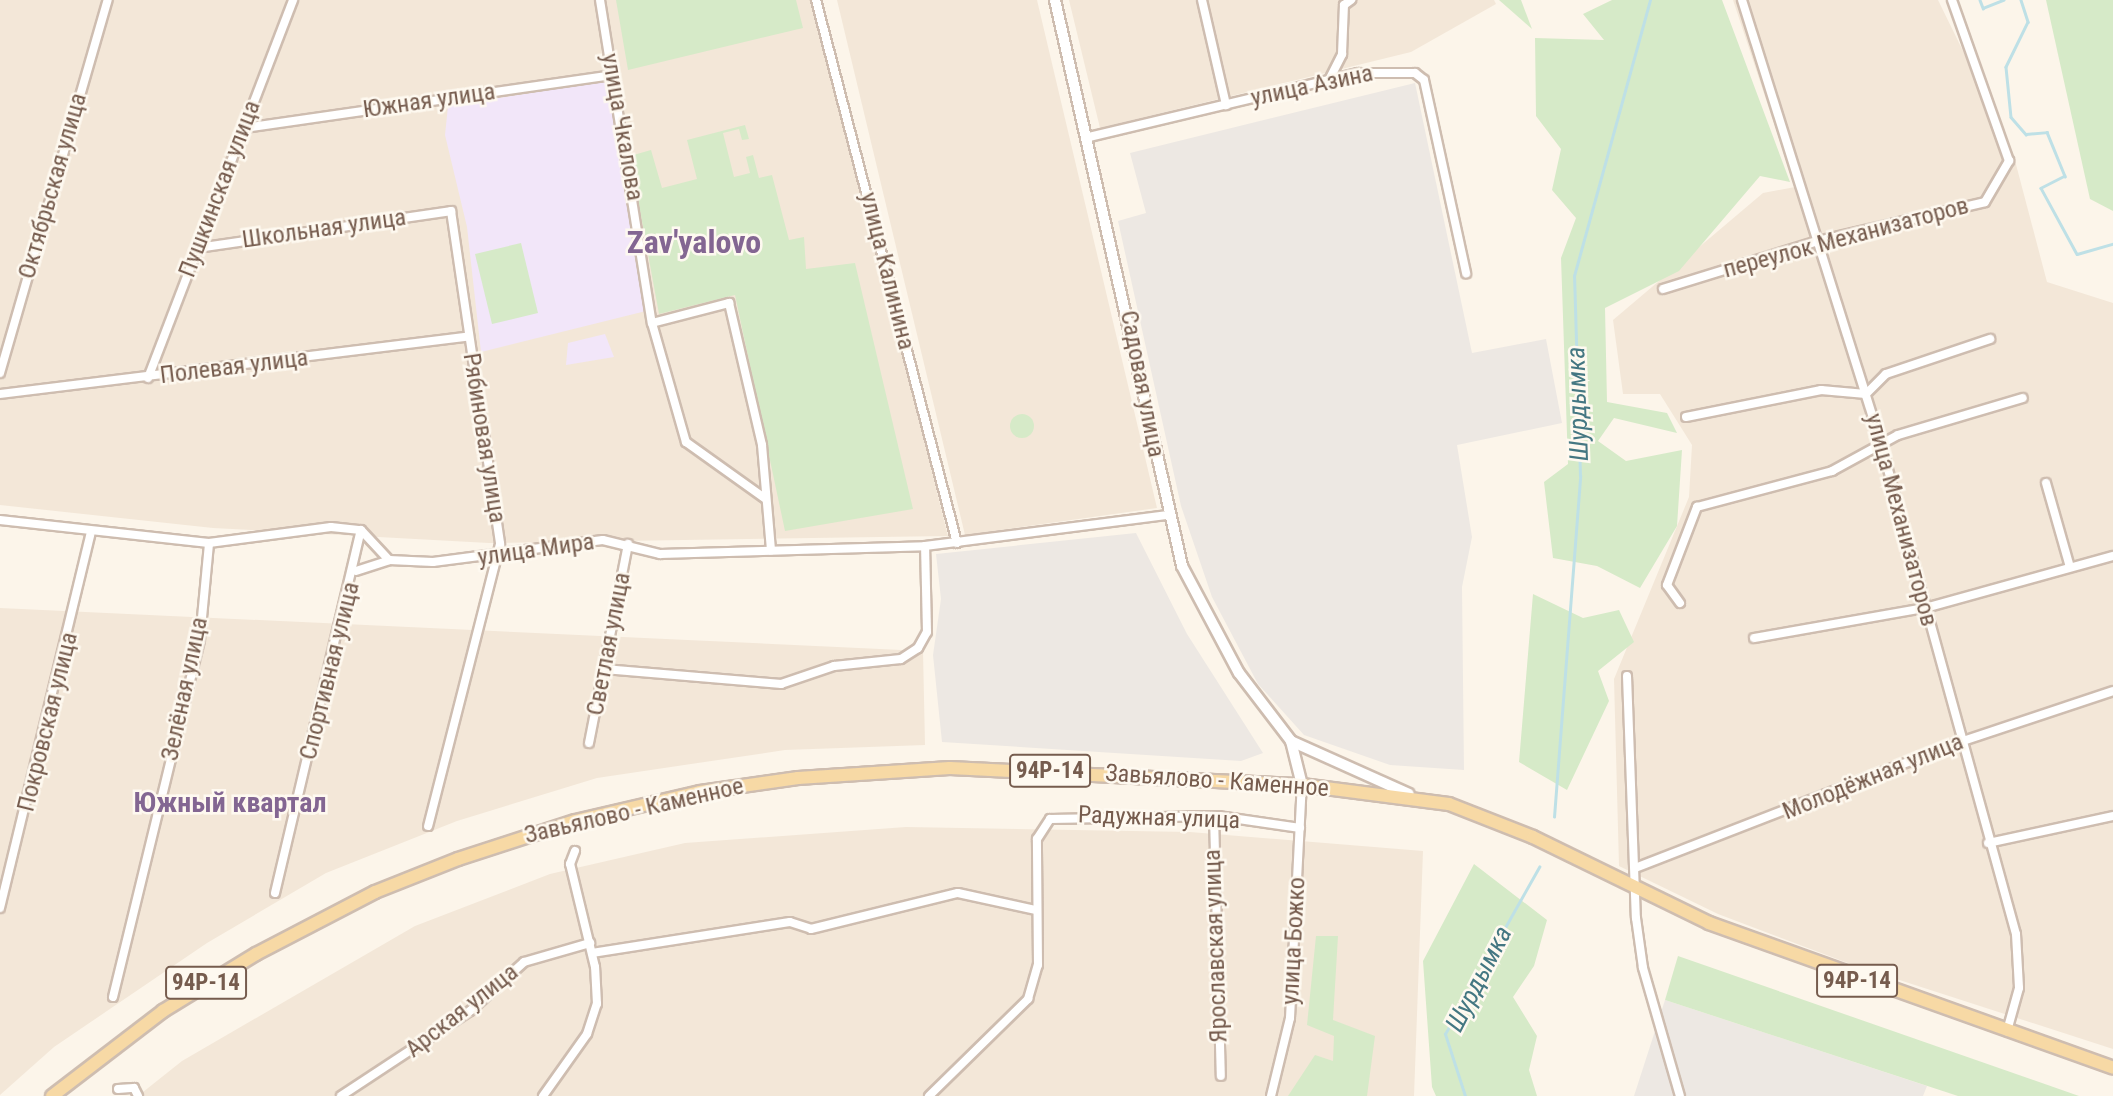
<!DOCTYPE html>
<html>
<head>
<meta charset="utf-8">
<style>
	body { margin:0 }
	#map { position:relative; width:2113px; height:1096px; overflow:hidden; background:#fcf5ea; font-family:"Roboto Condensed",sans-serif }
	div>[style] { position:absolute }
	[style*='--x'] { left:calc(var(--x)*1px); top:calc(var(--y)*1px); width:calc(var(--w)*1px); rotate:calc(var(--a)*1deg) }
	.residential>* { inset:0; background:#f3e7d8 }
	.industrial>* { inset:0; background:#ede8e3 }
	.education>* { inset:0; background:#f2e6f9 }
	.green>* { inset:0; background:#d6eac8 }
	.round { border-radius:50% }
	.stream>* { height:2.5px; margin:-1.25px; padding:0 1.25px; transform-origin:1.25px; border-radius:1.25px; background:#bee0e6 }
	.roads { filter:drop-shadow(2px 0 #cebdb0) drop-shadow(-2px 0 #cebdb0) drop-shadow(0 2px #cebdb0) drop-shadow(0 -2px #cebdb0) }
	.minor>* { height:8px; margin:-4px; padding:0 4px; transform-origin:4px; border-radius:4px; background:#fff }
	.tertiary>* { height:10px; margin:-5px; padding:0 5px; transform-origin:5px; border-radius:5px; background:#fff }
	.primary>* { height:12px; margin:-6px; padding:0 6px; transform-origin:6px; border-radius:6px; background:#f7d9a5 }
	span { translate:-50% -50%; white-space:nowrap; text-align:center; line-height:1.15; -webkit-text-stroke:5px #fef9f0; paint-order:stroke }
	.shield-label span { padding:2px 5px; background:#fef9f0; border:2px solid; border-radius:5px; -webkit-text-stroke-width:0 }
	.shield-label { font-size:23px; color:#765c4e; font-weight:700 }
	.street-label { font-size:24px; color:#765c4e }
	.water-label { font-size:26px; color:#447782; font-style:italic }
	.quarter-label { font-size:28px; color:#836692; font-weight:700 }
	.district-label { font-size:32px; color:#836692; font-weight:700 }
</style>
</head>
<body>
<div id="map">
	<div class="residential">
		<div style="clip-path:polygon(0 0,814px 0,948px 536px,489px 543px,213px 528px,0 505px)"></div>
		<div style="clip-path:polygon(837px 0,1037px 0,1157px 508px,965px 535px)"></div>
		<div style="clip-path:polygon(1069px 0,1494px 0,1496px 4px,1411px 52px,1100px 128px)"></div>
		<div style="clip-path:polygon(1733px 0,1938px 0,2013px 153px,2047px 282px,2113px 303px,2113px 1049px,1853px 965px,1718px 914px,1619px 866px,1614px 679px,1689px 497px,1692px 445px,1660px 394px,1623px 394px,1613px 320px,1763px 193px,1795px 187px)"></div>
		<div style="clip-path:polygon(0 608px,923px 651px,925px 745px,785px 750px,597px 778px,457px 821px,326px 873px,207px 943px,54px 1047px,0 1095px)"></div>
		<div style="clip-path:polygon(906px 827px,1190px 832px,1423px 851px,1414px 1096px,138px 1096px,182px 1061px,415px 926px,550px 874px,685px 843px)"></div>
	</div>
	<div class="industrial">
		<div style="clip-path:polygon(1415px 83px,1472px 353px,1546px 339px,1562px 423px,1457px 445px,1472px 537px,1462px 587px,1464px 770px,1390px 765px,1304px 735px,1258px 684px,1212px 597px,1181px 506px,1118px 221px,1146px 213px,1130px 153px)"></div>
		<div style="clip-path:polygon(1136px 533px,1187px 634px,1263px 753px,1241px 761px,942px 742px,933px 655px,941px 599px,936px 554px)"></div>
		<div style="clip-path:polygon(1665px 1000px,1927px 1086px,1923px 1096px,1634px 1096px)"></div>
	</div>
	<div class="education">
		<div style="clip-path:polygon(606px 81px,650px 310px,481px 352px,467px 227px,445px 135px,448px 106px)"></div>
		<div style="clip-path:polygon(605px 334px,614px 357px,566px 365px,568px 343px)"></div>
	</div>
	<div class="green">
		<div style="clip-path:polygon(616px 0,796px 0,803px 28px,628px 70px)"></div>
		<div style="clip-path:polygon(1499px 0,1521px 0,1532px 29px)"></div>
		<div style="clip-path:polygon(1612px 0,1722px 0,1790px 182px,1760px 176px,1679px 271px,1605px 308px,1607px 402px,1667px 413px,1677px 433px,1614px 418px,1598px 441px,1626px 461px,1682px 450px,1677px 526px,1640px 588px,1597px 566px,1553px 558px,1544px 482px,1568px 464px,1561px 258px,1576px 218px,1552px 190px,1561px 149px,1536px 116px,1535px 38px,1604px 40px,1583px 14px)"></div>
		<div style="clip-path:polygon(2046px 0,2113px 0,2113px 211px,2090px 199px)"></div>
		<div style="clip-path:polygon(745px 125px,749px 139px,742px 140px,739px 129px,723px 133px,734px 177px,750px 173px,746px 157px,753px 155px,759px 178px,772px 175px,789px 240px,804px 237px,806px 269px,855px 263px,913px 509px,785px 531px,735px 295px,659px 314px,630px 156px,651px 150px,662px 188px,697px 179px,687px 140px)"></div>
		<div style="clip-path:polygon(521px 243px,538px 313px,492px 324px,475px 254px)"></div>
		<div class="round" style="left:1010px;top:414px;width:24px;height:24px"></div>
		<div style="clip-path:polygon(1533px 594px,1583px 618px,1619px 610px,1634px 642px,1598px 671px,1609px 701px,1567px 790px,1519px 762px)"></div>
		<div style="clip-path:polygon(1474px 864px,1547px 920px,1534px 966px,1513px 997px,1537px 1036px,1529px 1070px,1537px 1096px,1436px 1096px,1432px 1087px,1423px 961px)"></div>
		<div style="clip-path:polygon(1316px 936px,1338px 936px,1333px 1020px,1375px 1036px,1367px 1096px,1288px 1096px,1315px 1055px,1333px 1061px,1334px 1036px,1307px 1025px)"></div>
		<div style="clip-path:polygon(1678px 956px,2079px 1096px,1958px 1096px,1665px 1000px)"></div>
	</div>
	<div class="stream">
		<div style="--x:1980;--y:0;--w:9;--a:69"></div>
		<div style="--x:1983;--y:8;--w:22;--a:-22"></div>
		<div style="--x:2021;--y:0;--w:23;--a:72"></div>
		<div style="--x:2028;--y:22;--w:50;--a:116.1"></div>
		<div style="--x:2006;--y:67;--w:50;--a:84.3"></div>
		<div style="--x:2011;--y:117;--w:23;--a:49"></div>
		<div style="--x:2026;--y:134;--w:21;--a:-5"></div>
		<div style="--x:2047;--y:132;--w:48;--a:67.8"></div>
		<div style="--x:2065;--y:176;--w:27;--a:153"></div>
		<div style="--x:2041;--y:188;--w:75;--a:61.4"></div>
		<div style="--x:2077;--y:254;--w:37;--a:-16"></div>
		<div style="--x:1554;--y:817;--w:342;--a:-85.6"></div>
		<div style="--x:1580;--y:476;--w:200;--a:-91.7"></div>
		<div style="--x:1574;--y:276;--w:286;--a:-74.6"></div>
		<div style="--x:1465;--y:1096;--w:65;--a:-107.9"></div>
		<div style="--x:1445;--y:1034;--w:192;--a:-60.6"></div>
	</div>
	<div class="roads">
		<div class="minor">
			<div style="--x:600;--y:0;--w:327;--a:80.9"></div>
			<div style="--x:652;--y:323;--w:124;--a:74.1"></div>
			<div style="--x:686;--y:442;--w:98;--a:35.5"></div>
			<div style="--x:816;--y:0;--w:561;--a:75.44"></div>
			<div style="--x:1202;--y:0;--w:108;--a:77.1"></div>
			<div style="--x:1742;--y:0;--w:465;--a:72.6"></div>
			<div style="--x:1881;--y:444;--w:508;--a:74.6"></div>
			<div style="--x:2016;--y:934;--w:54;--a:86.8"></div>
			<div style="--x:2019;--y:988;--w:45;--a:105.6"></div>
			<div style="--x:1329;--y:80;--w:29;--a:-63"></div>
			<div style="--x:1342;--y:54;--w:49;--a:-87.7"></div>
			<div style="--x:1344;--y:5;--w:9;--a:-36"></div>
			<div style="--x:245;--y:128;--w:372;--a:-8.2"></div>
			<div style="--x:1089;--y:137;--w:277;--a:-13.4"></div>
			<div style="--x:1358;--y:73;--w:57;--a:0"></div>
			<div style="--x:1415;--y:73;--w:11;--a:38"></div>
			<div style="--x:1424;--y:80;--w:198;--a:77.7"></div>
			<div style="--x:198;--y:248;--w:256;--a:-8.3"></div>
			<div style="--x:451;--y:211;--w:337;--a:81.6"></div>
			<div style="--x:500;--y:544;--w:291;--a:104.3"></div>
			<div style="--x:1663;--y:289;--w:162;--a:-17.2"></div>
			<div style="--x:1818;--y:241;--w:171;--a:-13.1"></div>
			<div style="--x:1985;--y:202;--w:48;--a:-59.7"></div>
			<div style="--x:2009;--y:161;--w:171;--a:-109.5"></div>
			<div style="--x:652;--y:323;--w:80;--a:-14.6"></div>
			<div style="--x:729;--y:303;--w:146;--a:76.9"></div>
			<div style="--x:762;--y:445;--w:106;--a:85.1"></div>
			<div style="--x:0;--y:373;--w:388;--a:-73.9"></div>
			<div style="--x:148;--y:378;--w:405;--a:-69"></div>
			<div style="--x:0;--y:394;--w:470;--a:-7"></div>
			<div style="--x:1686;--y:417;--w:138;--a:-11.3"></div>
			<div style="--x:1821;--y:390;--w:45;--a:5.1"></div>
			<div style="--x:1866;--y:394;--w:28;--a:-45"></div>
			<div style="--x:1886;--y:374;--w:110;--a:-18.6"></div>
			<div style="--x:2046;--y:483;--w:87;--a:74.1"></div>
			<div style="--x:0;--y:520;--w:210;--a:6.3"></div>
			<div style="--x:209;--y:543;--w:123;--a:-7.5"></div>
			<div style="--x:331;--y:527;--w:30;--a:6"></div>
			<div style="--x:361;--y:530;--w:41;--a:47"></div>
			<div style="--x:389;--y:560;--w:44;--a:2.6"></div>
			<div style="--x:433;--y:562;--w:171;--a:-7.4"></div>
			<div style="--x:603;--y:540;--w:59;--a:13.8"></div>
			<div style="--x:660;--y:554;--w:265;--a:-1.7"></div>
			<div style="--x:925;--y:546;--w:245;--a:-7.3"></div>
			<div style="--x:356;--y:571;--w:35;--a:-18"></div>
			<div style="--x:1680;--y:603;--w:22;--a:-126"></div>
			<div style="--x:1667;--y:585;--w:84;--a:-69"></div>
			<div style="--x:1697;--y:507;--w:140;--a:-14.9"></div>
			<div style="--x:1832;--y:471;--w:75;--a:-28.6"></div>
			<div style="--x:1898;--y:435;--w:130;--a:-16.5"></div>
			<div style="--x:1754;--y:638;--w:174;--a:-10"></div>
			<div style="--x:1925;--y:608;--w:195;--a:-15.5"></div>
			<div style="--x:604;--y:669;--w:178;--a:4.8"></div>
			<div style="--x:781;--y:684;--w:56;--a:-18.8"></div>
			<div style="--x:834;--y:666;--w:67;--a:-6"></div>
			<div style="--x:901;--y:659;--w:20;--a:-33"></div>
			<div style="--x:918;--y:648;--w:18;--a:-61"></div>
			<div style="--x:927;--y:632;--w:86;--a:-91.3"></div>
			<div style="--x:1627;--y:676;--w:242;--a:87.9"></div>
			<div style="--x:1636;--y:918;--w:50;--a:82"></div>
			<div style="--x:1643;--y:968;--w:133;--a:73.9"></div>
			<div style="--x:589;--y:743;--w:203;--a:-78.9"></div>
			<div style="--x:1214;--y:816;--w:260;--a:88.5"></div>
			<div style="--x:1988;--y:843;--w:128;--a:-12.2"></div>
			<div style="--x:1635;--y:868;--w:349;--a:-21.2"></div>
			<div style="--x:1960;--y:742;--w:161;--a:-18.4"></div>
			<div style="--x:275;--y:893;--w:373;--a:-76.7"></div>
			<div style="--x:0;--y:908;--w:384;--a:-76.4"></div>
			<div style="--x:592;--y:953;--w:200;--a:-8.9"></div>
			<div style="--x:790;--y:922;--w:22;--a:18"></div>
			<div style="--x:811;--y:929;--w:151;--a:-13.8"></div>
			<div style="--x:958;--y:893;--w:80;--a:12.3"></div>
			<div style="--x:113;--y:997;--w:368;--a:-76.3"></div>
			<div style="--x:200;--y:639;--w:96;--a:-84.6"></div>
			<div style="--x:118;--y:1089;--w:16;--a:-4"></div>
			<div style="--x:134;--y:1088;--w:9;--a:63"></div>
			<div style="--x:341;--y:1096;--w:154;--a:-33.4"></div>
			<div style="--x:470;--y:1011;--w:73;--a:-42.2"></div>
			<div style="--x:524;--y:962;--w:69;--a:-16.1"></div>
			<div style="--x:543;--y:1096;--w:76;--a:-54.6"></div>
			<div style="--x:587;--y:1034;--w:32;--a:-72"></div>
			<div style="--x:597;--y:1004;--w:37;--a:-93"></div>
			<div style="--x:595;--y:967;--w:106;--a:-103.6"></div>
			<div style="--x:570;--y:864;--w:14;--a:-69"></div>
			<div style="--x:929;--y:1096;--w:139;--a:-44.4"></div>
			<div style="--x:1028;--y:999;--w:35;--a:-74"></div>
			<div style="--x:1038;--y:965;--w:126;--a:-90.5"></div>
			<div style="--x:1037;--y:839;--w:24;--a:-57"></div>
			<div style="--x:1050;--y:819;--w:168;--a:-1"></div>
			<div style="--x:1218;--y:816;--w:83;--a:8.3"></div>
			<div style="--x:1271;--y:1096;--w:80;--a:-76.3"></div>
			<div style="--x:1290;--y:1018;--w:233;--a:-87.1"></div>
		</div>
		<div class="tertiary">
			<div style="--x:1055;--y:0;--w:580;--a:77.35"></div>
			<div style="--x:1182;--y:566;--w:121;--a:62"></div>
			<div style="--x:1239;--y:673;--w:86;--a:52.6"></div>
			<div style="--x:1291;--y:741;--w:45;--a:76"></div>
			<div style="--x:1291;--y:741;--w:129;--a:24.2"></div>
		</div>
		<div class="primary">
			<div style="--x:52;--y:1096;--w:140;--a:-37.4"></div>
			<div style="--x:163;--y:1011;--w:109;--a:-31.5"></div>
			<div style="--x:256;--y:954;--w:134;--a:-27.5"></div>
			<div style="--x:375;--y:892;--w:89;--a:-21.7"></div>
			<div style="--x:458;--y:859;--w:123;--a:-18"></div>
			<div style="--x:575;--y:821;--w:128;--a:-13.1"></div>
			<div style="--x:700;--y:792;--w:99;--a:-8.1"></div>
			<div style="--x:798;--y:778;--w:152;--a:-3.8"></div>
			<div style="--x:950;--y:768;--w:352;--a:2.8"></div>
			<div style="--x:1302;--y:785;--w:148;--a:7.4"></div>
			<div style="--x:1449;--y:804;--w:90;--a:21.4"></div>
			<div style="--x:1533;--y:837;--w:196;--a:26"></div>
			<div style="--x:1709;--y:923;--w:429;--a:19.7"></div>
		</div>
	</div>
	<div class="shield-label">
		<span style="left:1050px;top:771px">94Р-14</span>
		<span style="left:1857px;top:981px">94Р-14</span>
		<span style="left:206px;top:983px">94Р-14</span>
	</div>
	<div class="street-label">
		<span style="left:1312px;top:86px;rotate:-12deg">улица Азина</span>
		<span style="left:429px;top:101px;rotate:-8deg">Южная улица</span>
		<span style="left:622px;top:127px;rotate:80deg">улица Чкалова</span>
		<span style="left:53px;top:186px;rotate:-74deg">Октябрьская улица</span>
		<span style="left:220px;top:189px;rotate:-69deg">Пушкинская улица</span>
		<span style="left:324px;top:229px;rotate:-8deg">Школьная улица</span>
		<span style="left:1846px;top:238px;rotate:-15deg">переулок Механизаторов</span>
		<span style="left:887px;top:271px;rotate:76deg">улица Калинина</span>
		<span style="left:234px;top:367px;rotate:-7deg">Полевая улица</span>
		<span style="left:1142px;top:384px;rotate:79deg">Садовая улица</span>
		<span style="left:484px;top:438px;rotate:81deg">Рябиновая улица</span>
		<span style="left:1901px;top:520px;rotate:75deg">улица Механизаторов</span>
		<span style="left:536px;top:550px;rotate:-8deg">улица Мира</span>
		<span style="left:609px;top:644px;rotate:-79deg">Светлая улица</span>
		<span style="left:330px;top:671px;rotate:-76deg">Спортивная улица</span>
		<span style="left:185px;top:689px;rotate:-78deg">Зелёная улица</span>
		<span style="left:48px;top:722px;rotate:-76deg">Покровская улица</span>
		<span style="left:1873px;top:777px;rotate:-22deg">Молодёжная улица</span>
		<span style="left:1217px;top:781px;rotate:4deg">Завьялово - Каменное</span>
		<span style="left:634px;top:811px;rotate:-13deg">Завьялово - Каменное</span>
		<span style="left:1159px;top:818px;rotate:2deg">Радужная улица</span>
		<span style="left:1294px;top:941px;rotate:-87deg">улица Божко</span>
		<span style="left:1216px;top:946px;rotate:-92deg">Ярославская улица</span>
		<span style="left:462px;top:1011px;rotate:-38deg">Арская улица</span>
	</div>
	<div class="water-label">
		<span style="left:1578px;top:404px;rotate:-92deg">Шурдымка</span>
		<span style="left:1479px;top:979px;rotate:-63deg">Шурдымка</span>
	</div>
	<div class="quarter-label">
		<span style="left:230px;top:803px">Южный квартал</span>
	</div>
	<div class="district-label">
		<span style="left:694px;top:242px">Zav'yalovo</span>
	</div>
</div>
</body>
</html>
